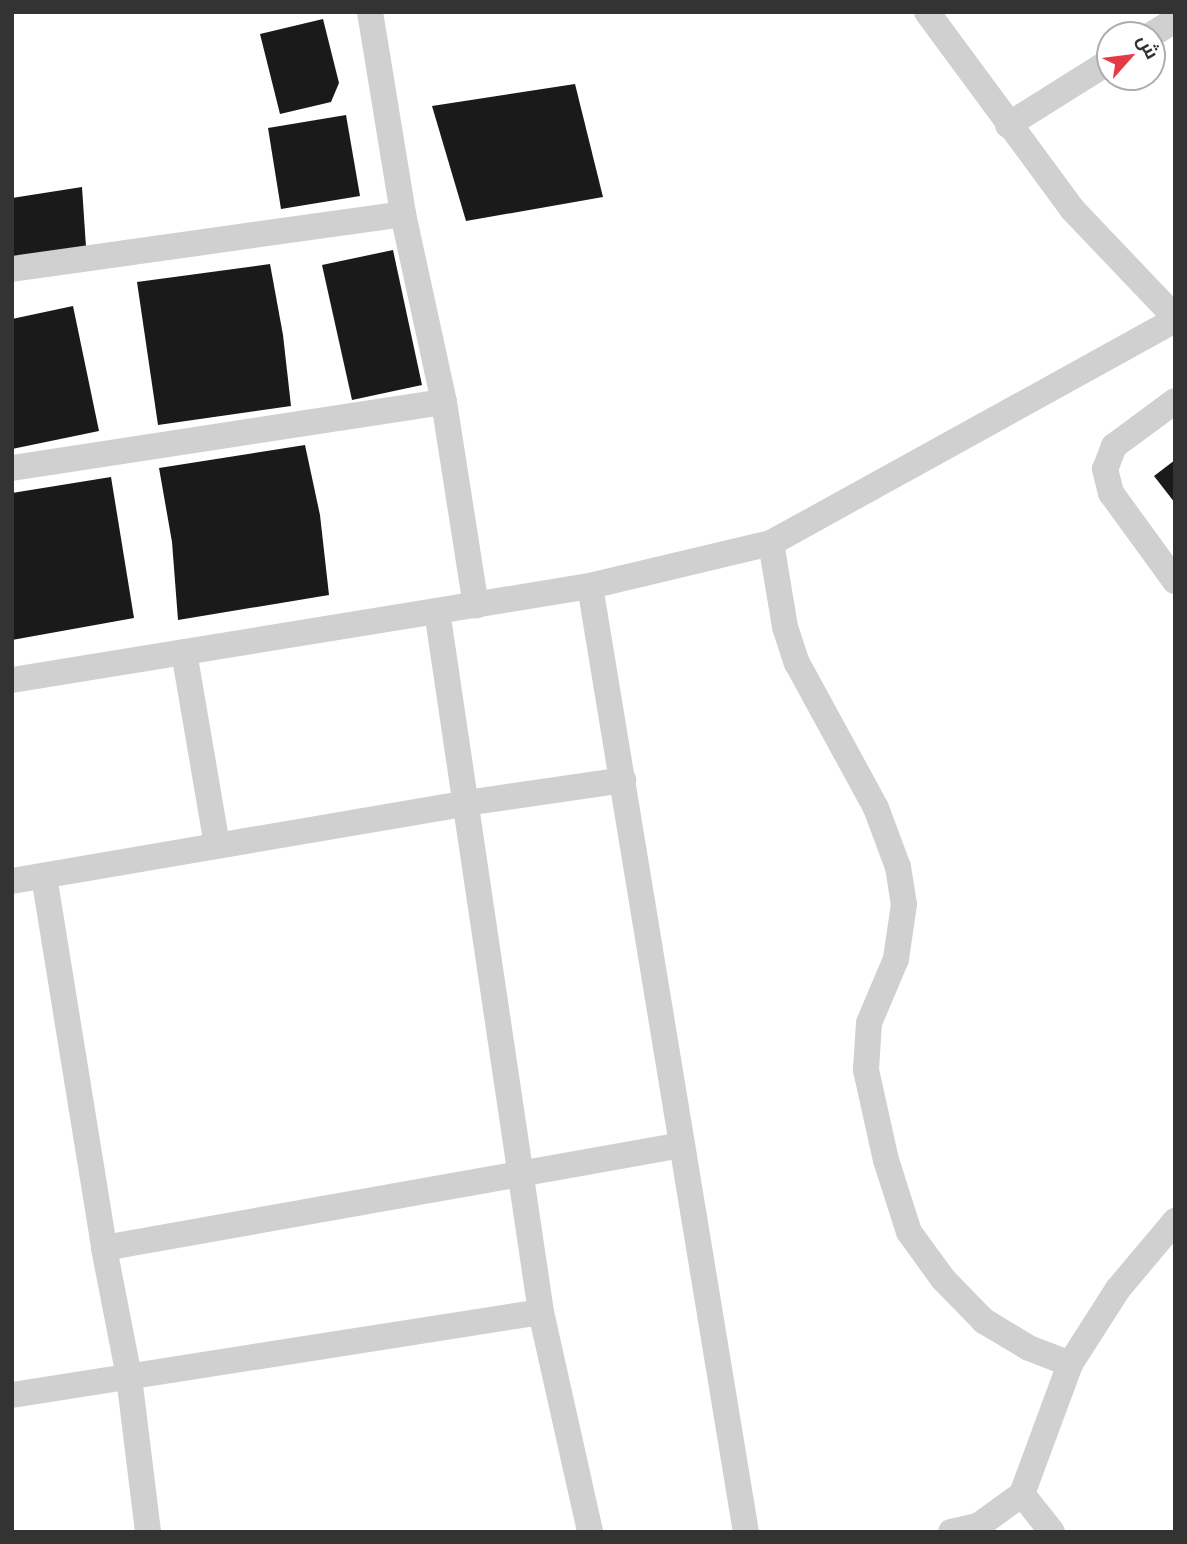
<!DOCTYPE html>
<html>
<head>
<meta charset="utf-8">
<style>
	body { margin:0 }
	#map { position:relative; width:1187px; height:1544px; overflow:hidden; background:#fff; font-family:Figtree,Cairo,sans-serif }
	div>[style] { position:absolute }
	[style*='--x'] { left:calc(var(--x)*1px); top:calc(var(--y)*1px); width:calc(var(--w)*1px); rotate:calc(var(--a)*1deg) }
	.building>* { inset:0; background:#1a1a1a }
	.minor>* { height:26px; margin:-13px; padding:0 13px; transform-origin:13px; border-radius:13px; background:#d0d0d0 }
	span { translate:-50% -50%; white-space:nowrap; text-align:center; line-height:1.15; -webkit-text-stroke:7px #fff; paint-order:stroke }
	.frame { position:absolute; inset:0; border:14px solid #333; pointer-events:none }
	.north { position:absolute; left:1096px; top:21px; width:70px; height:70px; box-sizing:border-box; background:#fff; border:2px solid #adadad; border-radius:50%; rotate:62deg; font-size:19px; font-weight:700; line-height:28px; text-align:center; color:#333 }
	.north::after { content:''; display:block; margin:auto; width:24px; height:32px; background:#e63946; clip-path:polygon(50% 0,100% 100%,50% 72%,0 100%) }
</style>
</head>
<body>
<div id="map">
	<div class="building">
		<div style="clip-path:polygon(323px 19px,339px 83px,331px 102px,280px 114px,260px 34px)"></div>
		<div style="clip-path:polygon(575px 84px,603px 197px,466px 221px,432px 106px)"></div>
		<div style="clip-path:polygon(346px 115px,360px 196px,281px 209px,268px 128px)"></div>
		<div style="clip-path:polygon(82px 187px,86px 247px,12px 258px,12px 198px)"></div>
		<div style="clip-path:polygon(393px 250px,422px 385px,352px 400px,322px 265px)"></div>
		<div style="clip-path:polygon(270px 264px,283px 335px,291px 406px,158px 425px,137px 282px)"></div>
		<div style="clip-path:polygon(73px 306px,99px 431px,12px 449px,12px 319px)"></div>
		<div style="clip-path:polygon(305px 445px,320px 515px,329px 595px,178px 620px,172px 542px,159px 468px)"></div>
		<div style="clip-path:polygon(1175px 460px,1175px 503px,1154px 476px)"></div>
		<div style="clip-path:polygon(111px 477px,134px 618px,12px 640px,12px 493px)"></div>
	</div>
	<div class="minor">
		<div style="--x:370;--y:12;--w:205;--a:80.7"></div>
		<div style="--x:403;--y:214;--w:192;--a:77.7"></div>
		<div style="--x:444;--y:402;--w:206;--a:81.1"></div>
		<div style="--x:927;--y:12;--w:245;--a:53.6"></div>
		<div style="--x:1072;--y:209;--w:149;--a:46.4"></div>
		<div style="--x:1151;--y:35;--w:28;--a:-32"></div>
		<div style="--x:1008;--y:125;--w:120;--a:-32.1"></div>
		<div style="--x:12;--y:269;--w:395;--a:-8"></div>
		<div style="--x:1175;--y:401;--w:76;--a:143.6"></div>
		<div style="--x:1114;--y:446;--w:25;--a:111"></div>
		<div style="--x:1105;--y:469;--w:25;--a:76"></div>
		<div style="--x:1111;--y:493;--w:109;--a:54"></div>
		<div style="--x:12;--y:468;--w:437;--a:-8.7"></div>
		<div style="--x:771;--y:543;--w:85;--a:80.5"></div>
		<div style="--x:785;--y:627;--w:38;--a:72"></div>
		<div style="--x:797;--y:663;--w:165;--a:61.4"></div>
		<div style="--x:876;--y:808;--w:63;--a:69.6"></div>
		<div style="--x:898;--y:867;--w:37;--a:81"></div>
		<div style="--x:904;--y:904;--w:56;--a:98.3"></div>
		<div style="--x:896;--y:959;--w:69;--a:112.9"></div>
		<div style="--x:869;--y:1023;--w:47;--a:93.7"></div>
		<div style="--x:866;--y:1070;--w:92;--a:77.5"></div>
		<div style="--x:886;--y:1160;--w:76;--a:72.3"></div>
		<div style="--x:909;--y:1232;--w:58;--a:54.1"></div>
		<div style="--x:943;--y:1279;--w:59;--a:45.7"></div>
		<div style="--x:984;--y:1321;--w:52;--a:31"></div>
		<div style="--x:1029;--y:1348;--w:44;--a:21.3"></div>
		<div style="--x:590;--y:586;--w:959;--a:80.64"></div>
		<div style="--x:437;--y:611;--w:709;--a:81.56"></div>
		<div style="--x:541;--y:1312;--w:225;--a:77.4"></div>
		<div style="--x:184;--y:652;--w:196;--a:80.3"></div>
		<div style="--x:12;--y:680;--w:586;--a:-9.24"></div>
		<div style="--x:590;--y:586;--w:186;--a:-13.4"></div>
		<div style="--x:771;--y:543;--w:461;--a:-28.9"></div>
		<div style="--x:44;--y:876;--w:377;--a:80.8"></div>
		<div style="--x:104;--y:1248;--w:131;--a:79"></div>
		<div style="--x:129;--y:1377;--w:156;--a:83"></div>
		<div style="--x:12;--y:881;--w:461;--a:-9.7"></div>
		<div style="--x:466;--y:803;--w:159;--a:-8.3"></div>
		<div style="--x:104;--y:1248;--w:587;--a:-10.1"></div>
		<div style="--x:12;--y:1395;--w:535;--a:-8.92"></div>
		<div style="--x:1022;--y:1494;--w:48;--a:51.7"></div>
		<div style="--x:951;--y:1532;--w:28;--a:-13"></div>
		<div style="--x:978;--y:1526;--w:54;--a:-36"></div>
		<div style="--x:1022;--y:1494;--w:139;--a:-69.7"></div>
		<div style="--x:1070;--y:1364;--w:89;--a:-57.4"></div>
		<div style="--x:1118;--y:1289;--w:89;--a:-50"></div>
	</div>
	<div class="frame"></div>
	<div class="north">ش</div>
</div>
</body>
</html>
